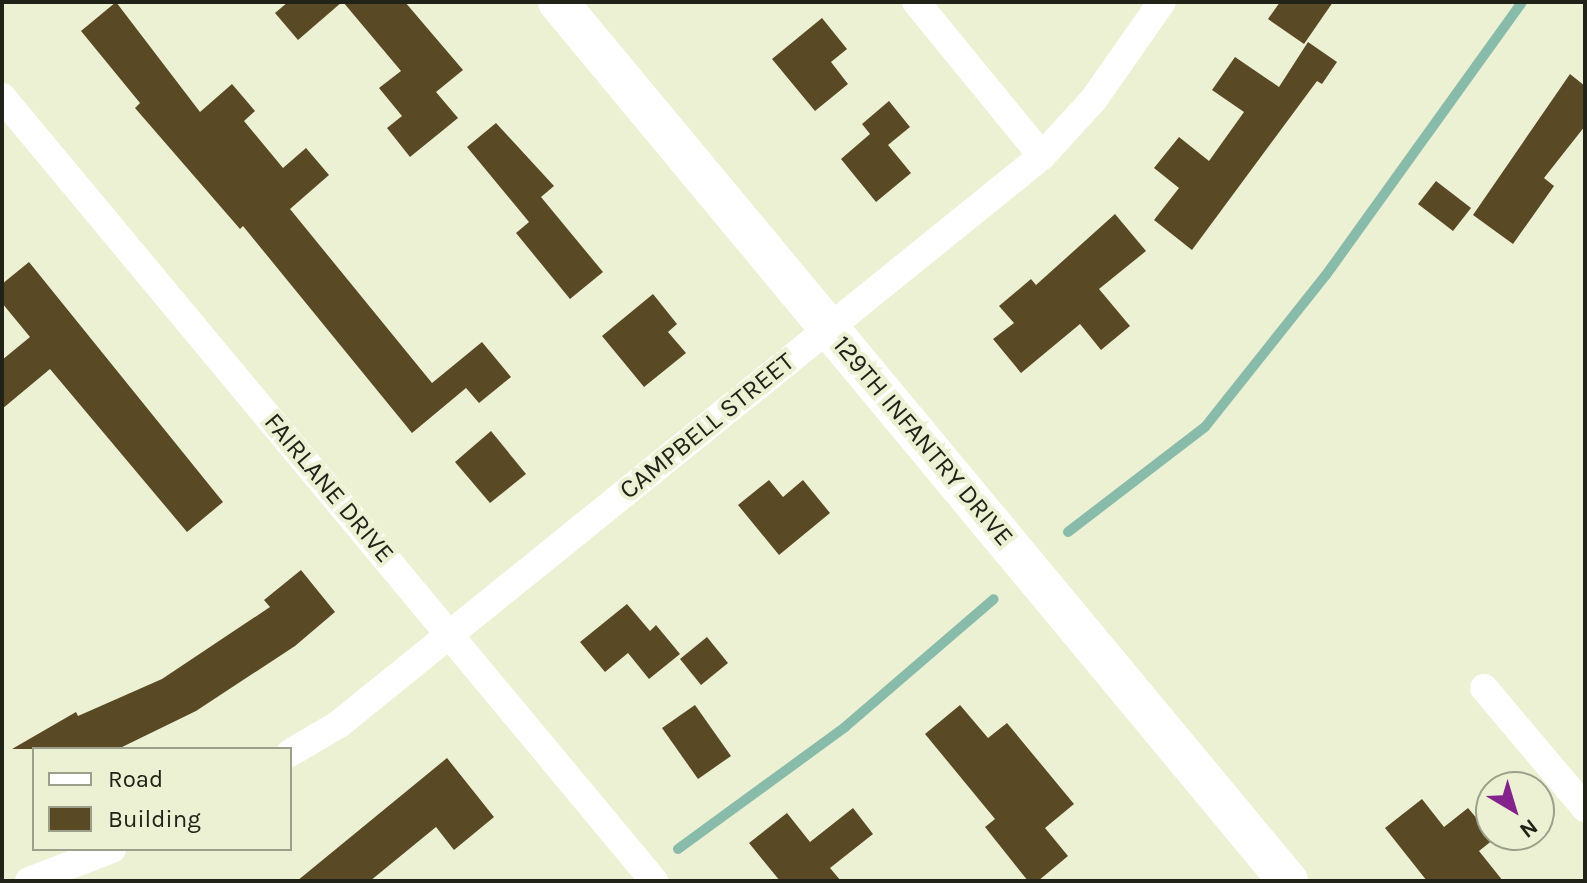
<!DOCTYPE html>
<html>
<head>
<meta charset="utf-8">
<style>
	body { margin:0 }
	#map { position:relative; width:1587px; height:883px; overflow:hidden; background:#edf1d4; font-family:Karla,sans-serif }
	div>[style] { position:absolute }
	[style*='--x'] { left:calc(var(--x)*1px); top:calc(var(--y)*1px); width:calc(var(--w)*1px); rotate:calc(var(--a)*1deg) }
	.stream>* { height:10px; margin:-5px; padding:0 5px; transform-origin:5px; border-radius:5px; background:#89bbab }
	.building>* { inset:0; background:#5a4925 }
	.street>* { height:28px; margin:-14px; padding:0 14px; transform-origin:14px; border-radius:14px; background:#fff }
	.secondary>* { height:40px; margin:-20px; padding:0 20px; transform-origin:20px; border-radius:20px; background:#fff }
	span { translate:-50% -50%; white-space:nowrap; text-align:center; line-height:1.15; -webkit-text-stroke:8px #edf1d4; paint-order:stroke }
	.street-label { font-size:26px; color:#222318 }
	.frame { position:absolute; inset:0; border:4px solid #222318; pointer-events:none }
	.legend { position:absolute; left:32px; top:747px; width:260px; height:104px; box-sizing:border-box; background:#edf1d4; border:2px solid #9c9f89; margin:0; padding:10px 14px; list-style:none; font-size:24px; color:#222318 }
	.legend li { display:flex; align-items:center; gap:16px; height:40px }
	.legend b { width:40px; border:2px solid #9c9f89 }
	.north { position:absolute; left:1475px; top:771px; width:80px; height:80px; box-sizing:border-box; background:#edf1d4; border:2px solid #9c9f89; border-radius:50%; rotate:142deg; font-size:22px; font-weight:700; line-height:32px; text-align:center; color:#222318 }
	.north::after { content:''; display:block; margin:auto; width:28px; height:36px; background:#85238d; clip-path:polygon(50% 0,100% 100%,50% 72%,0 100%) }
</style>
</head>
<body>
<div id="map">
	<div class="stream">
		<div style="--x:1068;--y:532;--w:173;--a:-37.5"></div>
		<div style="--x:1205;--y:427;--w:194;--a:-51.5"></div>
		<div style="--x:1326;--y:275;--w:336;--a:-54.3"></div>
		<div style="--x:678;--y:849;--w:207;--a:-36.1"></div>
		<div style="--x:845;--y:727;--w:196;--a:-40.7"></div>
	</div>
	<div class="building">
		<div style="clip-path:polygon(116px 2px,200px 112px,232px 84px,255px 111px,244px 121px,283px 168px,306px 148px,329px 175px,290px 209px,432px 383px,482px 342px,511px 377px,479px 403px,466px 388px,412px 433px,243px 226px,240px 229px,135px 108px,140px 103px,81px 31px)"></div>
		<div style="clip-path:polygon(288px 2px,342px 2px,298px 40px,275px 13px)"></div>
		<div style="clip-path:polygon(343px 2px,405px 2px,463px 70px,436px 92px,458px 118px,410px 157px,387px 128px,402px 116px,379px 88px,401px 71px)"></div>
		<div style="clip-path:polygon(1280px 2px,1333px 2px,1304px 44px,1268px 19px)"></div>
		<div style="clip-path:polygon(822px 18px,847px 49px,831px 62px,848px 84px,815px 111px,772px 59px)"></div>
		<div style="clip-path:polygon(1308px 42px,1337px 62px,1322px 84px,1317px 81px,1192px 250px,1154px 220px,1179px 188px,1154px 168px,1179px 137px,1209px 161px,1244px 112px,1212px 90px,1235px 57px,1279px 87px)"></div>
		<div style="clip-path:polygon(1570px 74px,1585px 86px,1585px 126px,1544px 178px,1554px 186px,1513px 244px,1473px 215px)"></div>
		<div style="clip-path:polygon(889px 101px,910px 127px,888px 145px,911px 173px,876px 202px,841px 159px,870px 134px,862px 124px)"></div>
		<div style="clip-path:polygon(496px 123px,554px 186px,541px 197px,603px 272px,570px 299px,516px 233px,529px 222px,467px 147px)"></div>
		<div style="clip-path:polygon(1436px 181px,1471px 208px,1453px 231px,1418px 204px)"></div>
		<div style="clip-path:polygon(1115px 214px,1146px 251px,1099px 289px,1130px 326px,1101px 350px,1080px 324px,1021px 373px,993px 339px,1014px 323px,999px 306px,1031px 279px,1036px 285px)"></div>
		<div style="clip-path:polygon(29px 262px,223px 502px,187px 532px,50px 369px,2px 409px,2px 360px,30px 337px,2px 303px,2px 284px)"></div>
		<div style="clip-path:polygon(653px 294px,677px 324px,668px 332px,686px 353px,644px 387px,602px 336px)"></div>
		<div style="clip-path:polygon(491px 431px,526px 474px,490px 503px,455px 462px)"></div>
		<div style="clip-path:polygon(769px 480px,783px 497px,803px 480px,830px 513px,779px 555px,738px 505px)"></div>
		<div style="clip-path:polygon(301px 570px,335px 612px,295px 646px,196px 711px,118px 749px,12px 749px,76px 712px,78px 716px,162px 679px,270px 607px,264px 600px)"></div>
		<div style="clip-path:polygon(627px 604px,650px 631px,656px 625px,680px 654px,649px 679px,628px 653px,605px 672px,580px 642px)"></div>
		<div style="clip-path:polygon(707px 637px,728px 663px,701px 685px,680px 659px)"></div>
		<div style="clip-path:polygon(695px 705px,731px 756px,698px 779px,662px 728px)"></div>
		<div style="clip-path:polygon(960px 705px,988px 738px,1007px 723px,1074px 804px,1045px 828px,1068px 856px,1038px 881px,1028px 881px,985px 827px,995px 819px,925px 734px)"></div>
		<div style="clip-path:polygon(447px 758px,494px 817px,454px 850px,436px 827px,370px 881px,297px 881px)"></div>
		<div style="clip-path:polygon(1422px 799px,1444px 827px,1468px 808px,1494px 839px,1479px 851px,1503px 881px,1427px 881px,1385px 828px)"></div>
		<div style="clip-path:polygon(853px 808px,873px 834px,830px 868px,841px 881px,780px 881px,749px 843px,787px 813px,810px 842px)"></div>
	</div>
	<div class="street">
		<div style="--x:916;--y:2;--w:199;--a:50.7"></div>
		<div style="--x:2;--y:97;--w:1020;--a:50.25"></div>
		<div style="--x:1484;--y:688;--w:157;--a:49.9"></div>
		<div style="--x:290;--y:753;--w:57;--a:-30.6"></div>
		<div style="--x:339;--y:724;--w:904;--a:-38.94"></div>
		<div style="--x:1042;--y:156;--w:77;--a:-47.6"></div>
		<div style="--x:1094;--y:99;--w:118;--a:-55"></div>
		<div style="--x:29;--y:881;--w:89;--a:-21.1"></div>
	</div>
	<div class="secondary">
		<div style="--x:558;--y:2;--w:1143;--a:50.29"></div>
	</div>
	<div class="street-label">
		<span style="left:707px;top:426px;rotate:-39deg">CAMPBELL STREET</span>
		<span style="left:923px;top:441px;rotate:50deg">129TH INFANTRY DRIVE</span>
		<span style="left:329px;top:488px;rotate:50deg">FAIRLANE DRIVE</span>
	</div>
	<div class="frame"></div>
	<ul class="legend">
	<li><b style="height:10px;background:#fff"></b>Road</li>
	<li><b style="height:22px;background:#5a4925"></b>Building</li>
	</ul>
	<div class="north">N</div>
</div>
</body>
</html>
